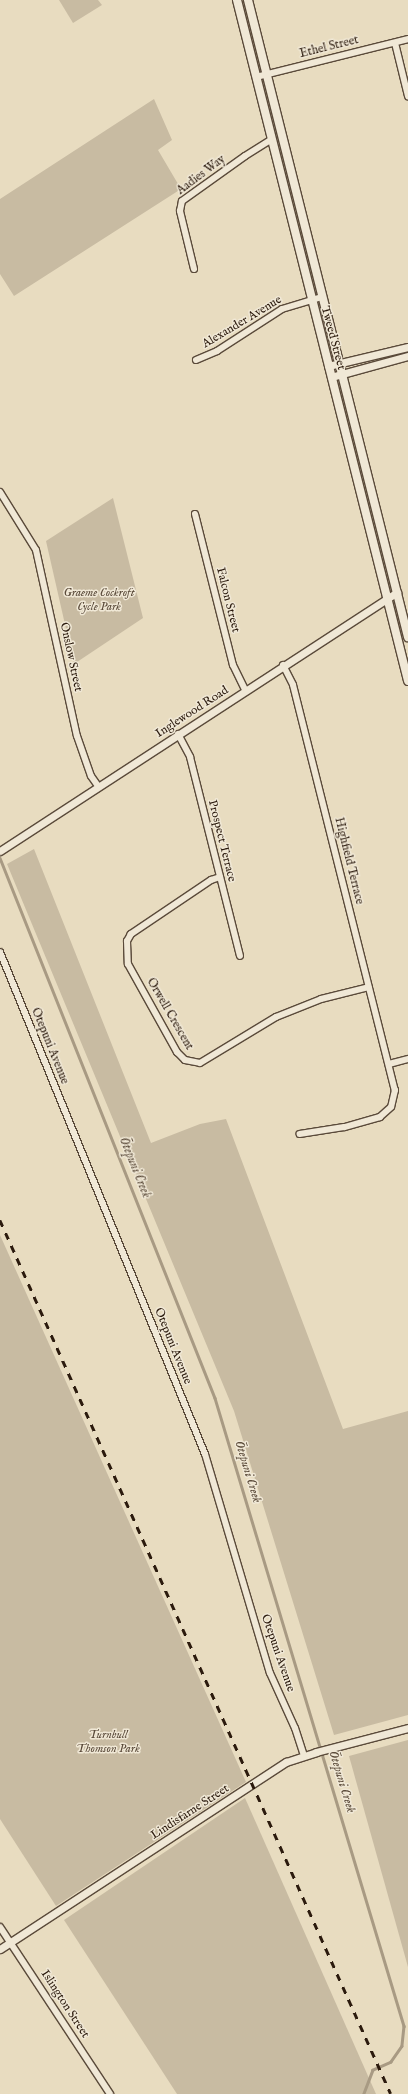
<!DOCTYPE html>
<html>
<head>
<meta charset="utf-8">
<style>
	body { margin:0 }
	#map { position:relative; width:408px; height:2094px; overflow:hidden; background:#e8dcc0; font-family:"IM FELL English",serif }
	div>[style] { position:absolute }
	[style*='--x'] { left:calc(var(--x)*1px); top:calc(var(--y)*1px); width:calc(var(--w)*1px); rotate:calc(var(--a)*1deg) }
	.green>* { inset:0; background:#c8bba2 }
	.stream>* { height:2.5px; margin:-1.25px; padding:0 1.25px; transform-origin:1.25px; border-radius:1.25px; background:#a89a83 }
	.roads { filter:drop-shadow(1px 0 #5a4a3a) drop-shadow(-1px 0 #5a4a3a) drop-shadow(0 1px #5a4a3a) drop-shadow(0 -1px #5a4a3a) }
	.minor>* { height:6px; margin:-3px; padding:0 3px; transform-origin:3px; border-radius:3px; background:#f0e8d6 }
	.tertiary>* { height:7px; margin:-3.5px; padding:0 3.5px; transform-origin:3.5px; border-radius:3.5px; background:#f0e8d6 }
	.secondary>* { height:8px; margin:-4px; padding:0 4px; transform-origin:4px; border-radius:4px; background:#f0e8d6 }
	.rail>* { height:2.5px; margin-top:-1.25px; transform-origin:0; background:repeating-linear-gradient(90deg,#2b1a0d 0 7px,transparent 0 14px) }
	span { translate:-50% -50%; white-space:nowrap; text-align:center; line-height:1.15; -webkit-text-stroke:3px #f0e8d6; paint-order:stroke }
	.street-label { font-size:12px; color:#2b1a0d }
	.park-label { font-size:12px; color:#5a4a3a; font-style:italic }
	.water-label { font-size:13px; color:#5d4d3c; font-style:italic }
</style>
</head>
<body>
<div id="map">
	<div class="green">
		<div style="clip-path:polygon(59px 0,98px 0,102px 5px,73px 23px)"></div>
		<div style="clip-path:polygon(154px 99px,172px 140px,158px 150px,181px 189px,14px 296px,0 274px,0 199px)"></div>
		<div style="clip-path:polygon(113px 498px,143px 618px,74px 664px,46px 541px)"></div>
		<div style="clip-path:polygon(34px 849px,151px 1143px,200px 1124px,226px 1119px,343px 1429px,408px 1411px,408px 1715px,334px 1735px,234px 1411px,7px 864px)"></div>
		<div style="clip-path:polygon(0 1235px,246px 1782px,56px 1906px,0 1819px)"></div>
		<div style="clip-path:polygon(408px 1740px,408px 1967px,349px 1756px)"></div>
		<div style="clip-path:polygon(245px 1798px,376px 2094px,177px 2094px,64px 1920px)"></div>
	</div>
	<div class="stream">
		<div style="--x:0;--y:858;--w:581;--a:68.29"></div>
		<div style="--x:215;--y:1398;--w:656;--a:73.25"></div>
		<div style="--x:404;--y:2026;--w:20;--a:96"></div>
		<div style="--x:402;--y:2046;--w:19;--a:125"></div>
		<div style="--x:391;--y:2062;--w:20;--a:156"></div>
		<div style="--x:373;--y:2070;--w:26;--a:111"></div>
	</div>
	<div class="roads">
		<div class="minor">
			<div style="--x:395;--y:43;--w:55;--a:76.2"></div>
			<div style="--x:256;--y:77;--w:157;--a:-14"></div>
			<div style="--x:194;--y:269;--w:60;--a:-103.6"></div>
			<div style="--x:180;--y:211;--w:10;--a:-79"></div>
			<div style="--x:182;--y:201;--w:77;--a:-35.5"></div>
			<div style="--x:245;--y:156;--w:31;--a:-32"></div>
			<div style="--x:196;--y:360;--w:23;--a:-23"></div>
			<div style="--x:217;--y:351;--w:77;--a:-32.9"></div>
			<div style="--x:282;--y:309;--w:42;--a:-16.7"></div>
			<div style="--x:0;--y:492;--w:68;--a:58.2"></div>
			<div style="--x:36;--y:550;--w:190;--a:77.6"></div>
			<div style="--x:77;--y:736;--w:42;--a:70.7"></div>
			<div style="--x:91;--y:776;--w:12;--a:55"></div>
			<div style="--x:195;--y:514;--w:156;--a:75.9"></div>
			<div style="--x:233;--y:665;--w:28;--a:64"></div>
			<div style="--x:283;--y:665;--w:22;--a:63"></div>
			<div style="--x:293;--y:685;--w:418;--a:75.9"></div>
			<div style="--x:395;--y:1090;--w:17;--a:103"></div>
			<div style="--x:391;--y:1107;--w:15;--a:138"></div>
			<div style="--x:380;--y:1117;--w:37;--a:164"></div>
			<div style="--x:344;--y:1127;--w:45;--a:171"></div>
			<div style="--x:178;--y:734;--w:26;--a:62"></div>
			<div style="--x:190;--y:757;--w:205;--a:75.9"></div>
			<div style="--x:220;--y:877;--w:9;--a:162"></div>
			<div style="--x:211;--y:880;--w:97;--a:146"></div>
			<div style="--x:131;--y:934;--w:8;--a:120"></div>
			<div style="--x:127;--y:941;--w:23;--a:88"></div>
			<div style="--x:128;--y:964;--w:101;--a:60.9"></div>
			<div style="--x:177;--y:1052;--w:11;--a:45"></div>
			<div style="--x:185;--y:1060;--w:15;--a:11"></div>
			<div style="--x:200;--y:1063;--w:89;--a:-31.2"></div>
			<div style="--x:276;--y:1017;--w:48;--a:-21.8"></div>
			<div style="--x:321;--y:999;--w:49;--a:-14"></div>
			<div style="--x:0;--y:952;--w:542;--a:67.79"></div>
			<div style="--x:205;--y:1454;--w:228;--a:73.5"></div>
			<div style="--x:270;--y:1673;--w:60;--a:65.6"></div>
			<div style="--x:295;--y:1728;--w:28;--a:72"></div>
			<div style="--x:389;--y:1064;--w:20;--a:-15"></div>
			<div style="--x:0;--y:1927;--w:200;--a:56.6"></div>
		</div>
		<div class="tertiary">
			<div style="--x:328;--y:366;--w:82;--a:-13.4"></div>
			<div style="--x:331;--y:377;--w:80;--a:-15.3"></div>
			<div style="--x:0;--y:851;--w:474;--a:-33.1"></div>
			<div style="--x:0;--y:1949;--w:342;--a:-33.2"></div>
			<div style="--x:286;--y:1762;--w:32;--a:-18"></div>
			<div style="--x:316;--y:1752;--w:95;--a:-14.6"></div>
		</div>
		<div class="secondary">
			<div style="--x:237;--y:0;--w:702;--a:75.9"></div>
			<div style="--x:248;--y:0;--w:657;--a:75.9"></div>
		</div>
	</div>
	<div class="rail">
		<div style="--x:0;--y:1220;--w:957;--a:65.9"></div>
	</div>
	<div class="street-label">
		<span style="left:329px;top:47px;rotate:-14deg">Ethel Street</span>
		<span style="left:201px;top:175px;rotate:-37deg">Aadies Way</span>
		<span style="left:242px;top:322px;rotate:-31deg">Alexander Avenue</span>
		<span style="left:333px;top:338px;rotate:75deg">Tweed Street</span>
		<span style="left:228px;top:600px;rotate:76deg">Falcon Street</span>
		<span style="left:71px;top:657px;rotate:78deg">Onslow Street</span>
		<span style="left:192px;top:712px;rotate:-33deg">Inglewood Road</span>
		<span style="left:222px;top:841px;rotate:76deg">Prospect Terrace</span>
		<span style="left:349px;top:861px;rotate:76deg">Highfield Terrace</span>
		<span style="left:170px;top:1014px;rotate:60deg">Orwell Crescent</span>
		<span style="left:50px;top:1046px;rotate:68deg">Otepuni Avenue</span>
		<span style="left:173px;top:1346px;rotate:68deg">Otepuni Avenue</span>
		<span style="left:278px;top:1653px;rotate:71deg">Otepuni Avenue</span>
		<span style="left:190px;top:1812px;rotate:-33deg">Lindisfarne Street</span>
		<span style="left:65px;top:2004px;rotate:57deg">Islington Street</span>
	</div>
	<div class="park-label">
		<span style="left:99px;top:600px">Graeme Cockroft<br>Cycle Park</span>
		<span style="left:108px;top:1742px">Turnbull<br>Thomson Park</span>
	</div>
	<div class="water-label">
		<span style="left:134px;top:1168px;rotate:68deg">Ōtepuni Creek</span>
		<span style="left:247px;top:1472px;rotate:73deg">Ōtepuni Creek</span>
		<span style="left:341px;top:1782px;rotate:73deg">Ōtepuni Creek</span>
	</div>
</div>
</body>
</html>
